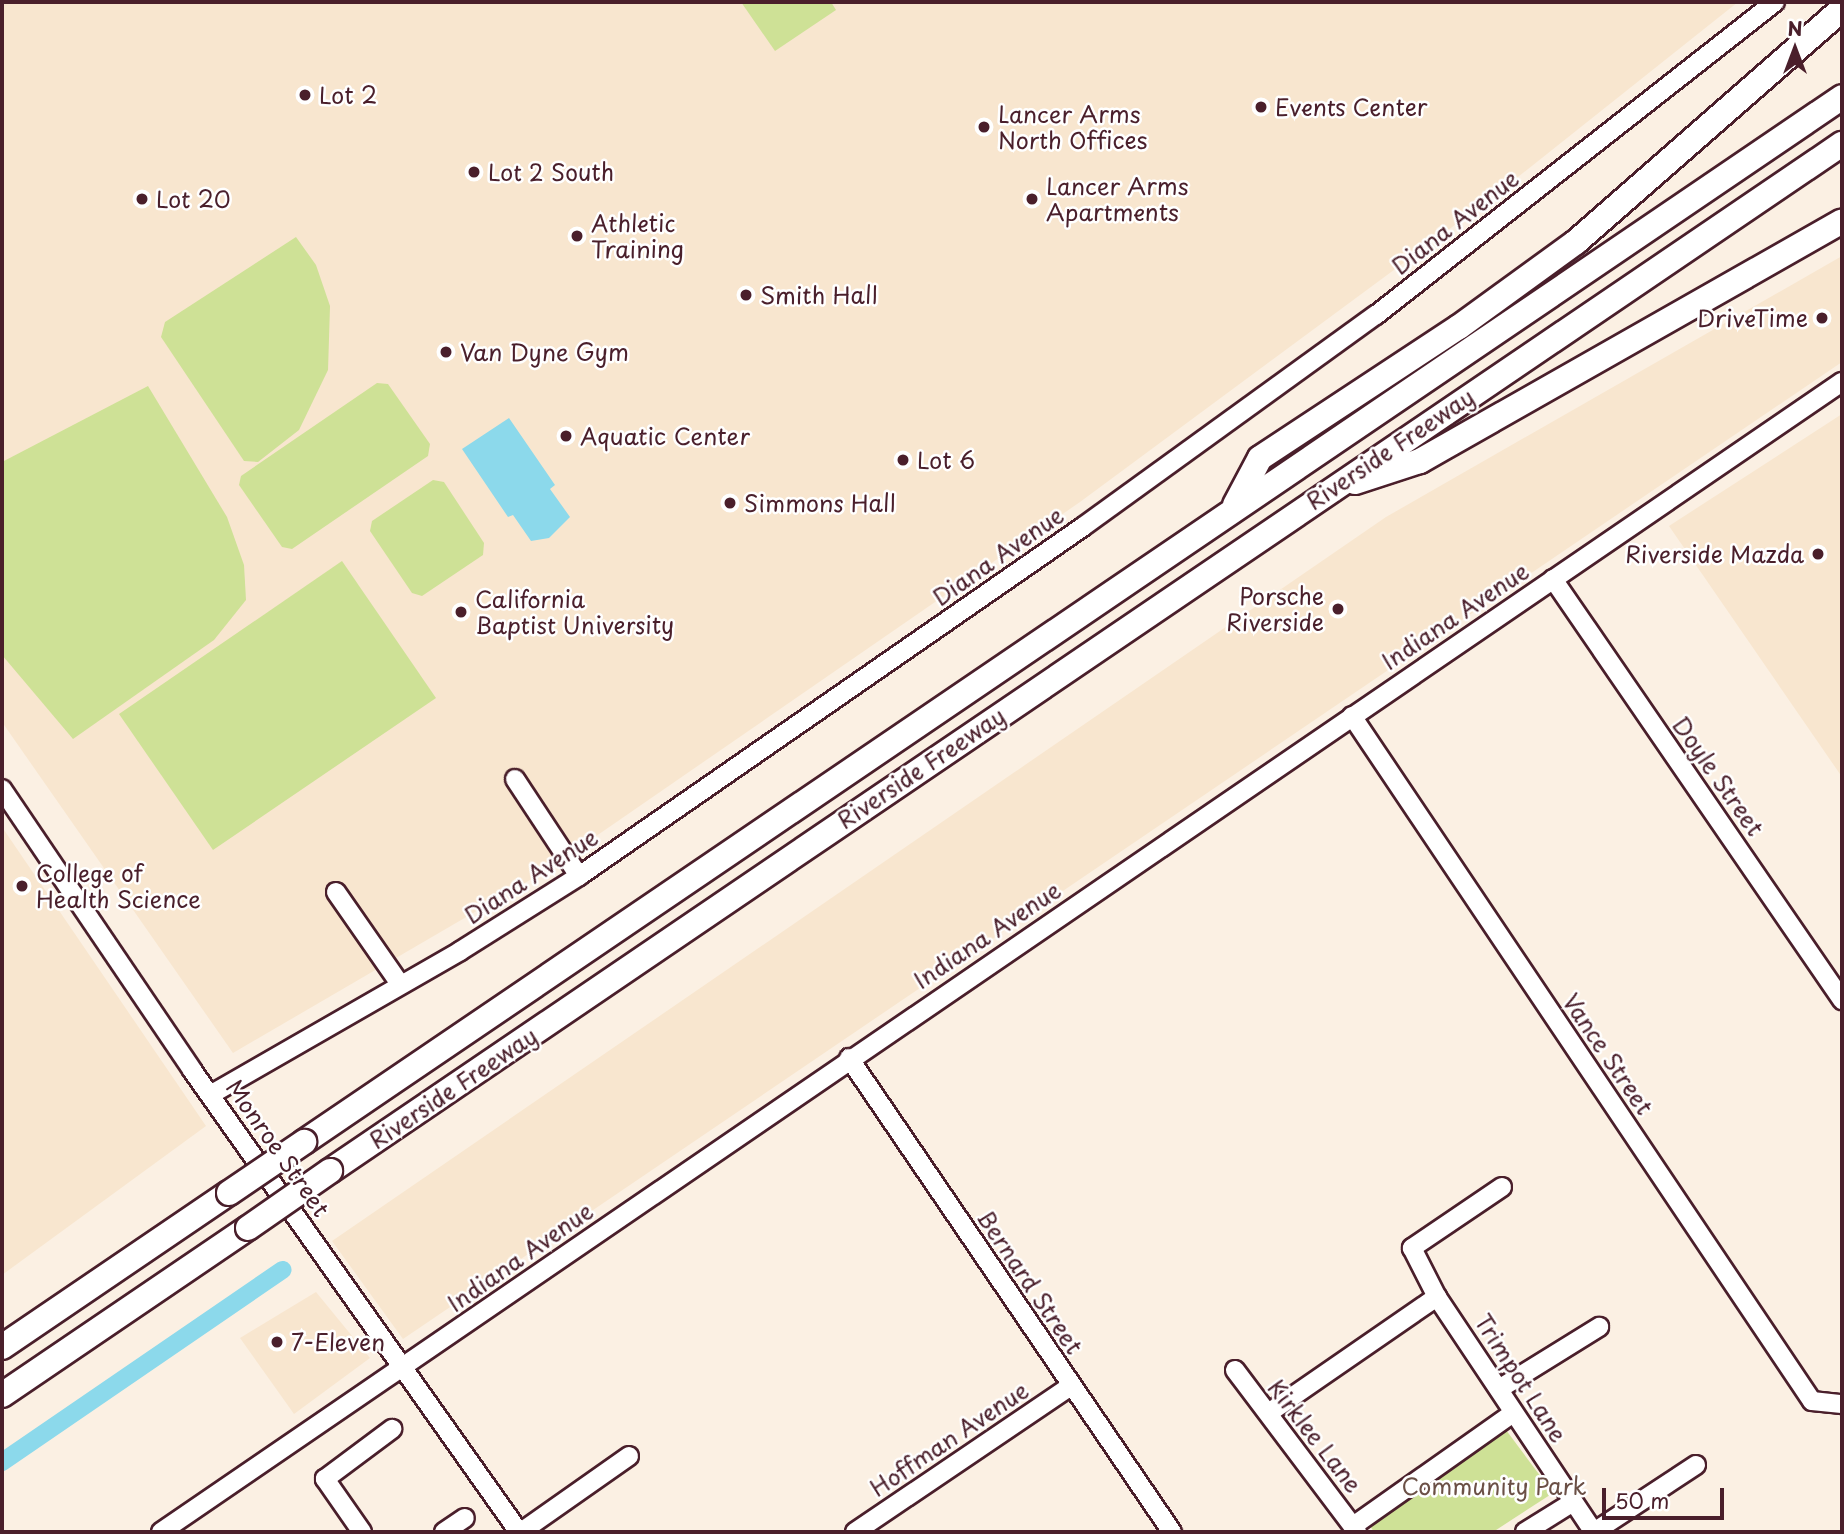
<!DOCTYPE html>
<html>
<head>
<meta charset="utf-8">
<style>
	body { margin:0 }
	#map { position:relative; width:1844px; height:1534px; overflow:hidden; background:#fbf0e3; font-family:"Playpen Sans",sans-serif }
	div>[style] { position:absolute }
	[style*='--x'] { left:calc(var(--x)*1px); top:calc(var(--y)*1px); width:calc(var(--w)*1px); rotate:calc(var(--a)*1deg) }
	.built>* { inset:0; background:#f8e6cf }
	.green>* { inset:0; background:#cee196 }
	.water>* { inset:0; background:#8cd9eb }
	.canal>* { height:18px; margin:-9px; padding:0 9px; transform-origin:9px; border-radius:9px; background:#8cd9eb }
	.roads { filter:drop-shadow(2px 0 #4a1f2b) drop-shadow(-2px 0 #4a1f2b) drop-shadow(0 2px #4a1f2b) drop-shadow(0 -2px #4a1f2b) }
	.minor>* { height:18px; margin:-9px; padding:0 9px; transform-origin:9px; border-radius:9px; background:#fff }
	.highway>* { height:24px; margin:-12px; padding:0 12px; transform-origin:12px; border-radius:12px; background:#fff }
	.bridges { filter:drop-shadow(2px 0 #4a1f2b) drop-shadow(-2px 0 #4a1f2b) drop-shadow(0 2px #4a1f2b) drop-shadow(0 -2px #4a1f2b) }
	.highway-bridge>* { height:24px; margin:-12px; padding:0 12px; transform-origin:12px; border-radius:12px; background:#fff }
	.dots>* { width:19px; height:19px; translate:-50% -50%; box-sizing:border-box; border:4px solid #fff; border-radius:50% }
	span { translate:-50% -50%; white-space:nowrap; text-align:center; line-height:1.15; -webkit-text-stroke:5px #fff; paint-order:stroke }
	.poi-label { font-size:23px; color:#4a1f2b }
	.left { translate:0 -50%; text-align:left }
	.right { translate:-100% -50%; text-align:right }
	.street-label { font-size:23px; color:#4a1f2b }
	.park-label { font-size:23px; color:#6b5046 }
	.frame { position:absolute; inset:0; border:4px solid #4a1f2b; pointer-events:none }
	.north { position:absolute; left:1760px; top:14px; width:70px; height:70px; -webkit-text-stroke:5px #fff; paint-order:stroke; rotate:0deg; font-size:19px; font-weight:700; line-height:28px; text-align:center; color:#4a1f2b }
	.north::after { content:''; display:block; margin:auto; width:24px; height:32px; background:#4a1f2b; clip-path:polygon(50% 0,100% 100%,50% 72%,0 100%) }
	.scale { position:absolute; left:1602px; top:1488px; width:122px; height:32px; box-sizing:border-box; border:4px solid #4a1f2b; border-top:0; padding-left:9px; font-size:21px; line-height:24px; white-space:nowrap; color:#4a1f2b; -webkit-text-stroke:5px #fff; paint-order:stroke }
</style>
</head>
<body>
<div id="map">
	<div class="built">
		<div style="clip-path:polygon(2px 2px,1738px 2px,1494px 196px,1080px 502px,547px 870px,233px 1053px,2px 722px)"></div>
		<div style="clip-path:polygon(1842px 256px,1842px 362px,403px 1339px,332px 1241px,1386px 517px)"></div>
		<div style="clip-path:polygon(1842px 414px,1842px 777px,1669px 526px)"></div>
		<div style="clip-path:polygon(2px 827px,206px 1126px,2px 1275px)"></div>
		<div style="clip-path:polygon(316px 1292px,370px 1358px,294px 1414px,240px 1338px)"></div>
	</div>
	<div class="green">
		<div style="clip-path:polygon(741px 2px,831px 2px,836px 10px,775px 51px)"></div>
		<div style="clip-path:polygon(296px 237px,316px 265px,330px 306px,328px 370px,299px 430px,258px 462px,244px 461px,161px 337px,165px 322px)"></div>
		<div style="clip-path:polygon(377px 383px,388px 384px,430px 444px,428px 456px,292px 549px,282px 547px,239px 485px,241px 476px)"></div>
		<div style="clip-path:polygon(148px 386px,227px 517px,244px 565px,246px 600px,214px 640px,73px 739px,2px 655px,2px 462px)"></div>
		<div style="clip-path:polygon(433px 480px,444px 482px,484px 543px,483px 555px,422px 596px,412px 593px,370px 531px,372px 521px)"></div>
		<div style="clip-path:polygon(342px 561px,436px 698px,213px 850px,119px 714px)"></div>
		<div style="clip-path:polygon(1506px 1430px,1553px 1493px,1493px 1532px,1374px 1532px,1370px 1526px)"></div>
	</div>
	<div class="water">
		<div style="clip-path:polygon(509px 418px,555px 485px,550px 489px,570px 517px,549px 538px,531px 541px,513px 515px,508px 517px,462px 449px)"></div>
	</div>
	<div class="canal">
		<div style="--x:2;--y:1462;--w:340;--a:-34.4"></div>
	</div>
	<div class="roads">
		<div class="minor">
			<div style="--x:1553;--y:579;--w:511;--a:55.53"></div>
			<div style="--x:1352;--y:716;--w:825;--a:56.12"></div>
			<div style="--x:1812;--y:1401;--w:30;--a:6"></div>
			<div style="--x:515;--y:779;--w:116;--a:56.6"></div>
			<div style="--x:2;--y:789;--w:339;--a:55.9"></div>
			<div style="--x:192;--y:1070;--w:566;--a:54.71"></div>
			<div style="--x:336;--y:892;--w:112;--a:55.2"></div>
			<div style="--x:849;--y:1058;--w:574;--a:55.73"></div>
			<div style="--x:210;--y:1095;--w:289;--a:-29.9"></div>
			<div style="--x:460;--y:951;--w:141;--a:-32.2"></div>
			<div style="--x:579;--y:876;--w:614;--a:-34.72"></div>
			<div style="--x:1084;--y:526;--w:360;--a:-35.9"></div>
			<div style="--x:1376;--y:315;--w:507;--a:-38.11"></div>
			<div style="--x:1502;--y:1187;--w:109;--a:145.9"></div>
			<div style="--x:1412;--y:1248;--w:55;--a:63"></div>
			<div style="--x:1437;--y:1297;--w:283;--a:56.3"></div>
			<div style="--x:1235;--y:1370;--w:203;--a:53"></div>
			<div style="--x:1499;--y:1389;--w:118;--a:-31.8"></div>
			<div style="--x:1270;--y:1412;--w:203;--a:-34.6"></div>
			<div style="--x:1353;--y:1526;--w:196;--a:-35.2"></div>
			<div style="--x:161;--y:1532;--w:2037;--a:-34.38"></div>
			<div style="--x:362;--y:1532;--w:65;--a:-124.9"></div>
			<div style="--x:325;--y:1479;--w:84;--a:-36.7"></div>
			<div style="--x:444;--y:1532;--w:25;--a:-34"></div>
			<div style="--x:521;--y:1532;--w:132;--a:-35.1"></div>
			<div style="--x:855;--y:1532;--w:261;--a:-34.1"></div>
			<div style="--x:1525;--y:1532;--w:57;--a:-32"></div>
			<div style="--x:1594;--y:1532;--w:122;--a:-33.3"></div>
		</div>
		<div class="highway">
			<div style="--x:1355;--y:482;--w:68;--a:-17.9"></div>
			<div style="--x:1420;--y:461;--w:485;--a:-29.6"></div>
			<div style="--x:1235;--y:505;--w:53;--a:-62"></div>
			<div style="--x:1260;--y:458;--w:238;--a:-33.4"></div>
			<div style="--x:1459;--y:327;--w:145;--a:-36"></div>
			<div style="--x:1576;--y:242;--w:354;--a:-41.2"></div>
			<div style="--x:304;--y:1142;--w:1859;--a:-34.19"></div>
			<div style="--x:330;--y:1171;--w:1828;--a:-34.19"></div>
			<div style="--x:2;--y:1347;--w:274;--a:-34.2"></div>
			<div style="--x:2;--y:1395;--w:297;--a:-34.2"></div>
		</div>
	</div>
	<div class="bridges">
		<div class="highway-bridge">
			<div style="--x:229;--y:1193;--w:91;--a:-34.2"></div>
			<div style="--x:248;--y:1228;--w:100;--a:-34.8"></div>
		</div>
	</div>
	<div class="dots">
		<div style="left:305px;top:95px;background:#4a1f2b"></div>
		<div style="left:1261px;top:107px;background:#4a1f2b"></div>
		<div style="left:984px;top:127px;background:#4a1f2b"></div>
		<div style="left:474px;top:172px;background:#4a1f2b"></div>
		<div style="left:142px;top:199px;background:#4a1f2b"></div>
		<div style="left:1032px;top:199px;background:#4a1f2b"></div>
		<div style="left:577px;top:236px;background:#4a1f2b"></div>
		<div style="left:746px;top:295px;background:#4a1f2b"></div>
		<div style="left:1822px;top:318px;background:#4a1f2b"></div>
		<div style="left:446px;top:352px;background:#4a1f2b"></div>
		<div style="left:566px;top:436px;background:#4a1f2b"></div>
		<div style="left:903px;top:460px;background:#4a1f2b"></div>
		<div style="left:730px;top:503px;background:#4a1f2b"></div>
		<div style="left:1818px;top:554px;background:#4a1f2b"></div>
		<div style="left:1338px;top:609px;background:#4a1f2b"></div>
		<div style="left:461px;top:612px;background:#4a1f2b"></div>
		<div style="left:22px;top:886px;background:#4a1f2b"></div>
		<div style="left:277px;top:1342px;background:#4a1f2b"></div>
	</div>
	<div class="poi-label">
		<span class="left" style="left:319px;top:95px">Lot 2</span>
		<span class="left" style="left:1275px;top:107px">Events Center</span>
		<span class="left" style="left:998px;top:127px">Lancer Arms<br>North Offices</span>
		<span class="left" style="left:488px;top:172px">Lot 2 South</span>
		<span class="left" style="left:1046px;top:199px">Lancer Arms<br>Apartments</span>
		<span class="left" style="left:156px;top:199px">Lot 20</span>
		<span class="left" style="left:591px;top:236px">Athletic<br>Training</span>
		<span class="left" style="left:760px;top:295px">Smith Hall</span>
		<span class="right" style="left:1808px;top:318px">DriveTime</span>
		<span class="left" style="left:460px;top:352px">Van Dyne Gym</span>
		<span class="left" style="left:580px;top:436px">Aquatic Center</span>
		<span class="left" style="left:917px;top:460px">Lot 6</span>
		<span class="left" style="left:744px;top:503px">Simmons Hall</span>
		<span class="right" style="left:1804px;top:554px">Riverside Mazda</span>
		<span class="right" style="left:1324px;top:609px">Porsche<br>Riverside</span>
		<span class="left" style="left:475px;top:612px">California<br>Baptist University</span>
		<span class="left" style="left:36px;top:886px">College of<br>Health Science</span>
		<span class="left" style="left:291px;top:1342px">7-Eleven</span>
	</div>
	<div class="street-label">
		<span style="left:1455px;top:222px;rotate:-38deg">Diana Avenue</span>
		<span style="left:1390px;top:449px;rotate:-34deg">Riverside Freeway</span>
		<span style="left:998px;top:556px;rotate:-35deg">Diana Avenue</span>
		<span style="left:1455px;top:616px;rotate:-34deg">Indiana Avenue</span>
		<span style="left:921px;top:768px;rotate:-34deg">Riverside Freeway</span>
		<span style="left:1718px;top:776px;rotate:55deg">Doyle Street</span>
		<span style="left:531px;top:876px;rotate:-33deg">Diana Avenue</span>
		<span style="left:987px;top:935px;rotate:-34deg">Indiana Avenue</span>
		<span style="left:1608px;top:1054px;rotate:56deg">Vance Street</span>
		<span style="left:453px;top:1088px;rotate:-34deg">Riverside Freeway</span>
		<span style="left:278px;top:1148px;rotate:55deg">Monroe Street</span>
		<span style="left:520px;top:1257px;rotate:-35deg">Indiana Avenue</span>
		<span style="left:1030px;top:1282px;rotate:56deg">Bernard Street</span>
		<span style="left:1521px;top:1378px;rotate:57deg">Trimpot Lane</span>
		<span style="left:1315px;top:1436px;rotate:52deg">Kirklee Lane</span>
		<span style="left:949px;top:1439px;rotate:-34deg">Hoffman Avenue</span>
	</div>
	<div class="park-label">
		<span style="left:1494px;top:1486px">Community Park</span>
	</div>
	<div class="frame"></div>
	<div class="north">N</div>
	<div class="scale">50 m</div>
</div>
</body>
</html>
